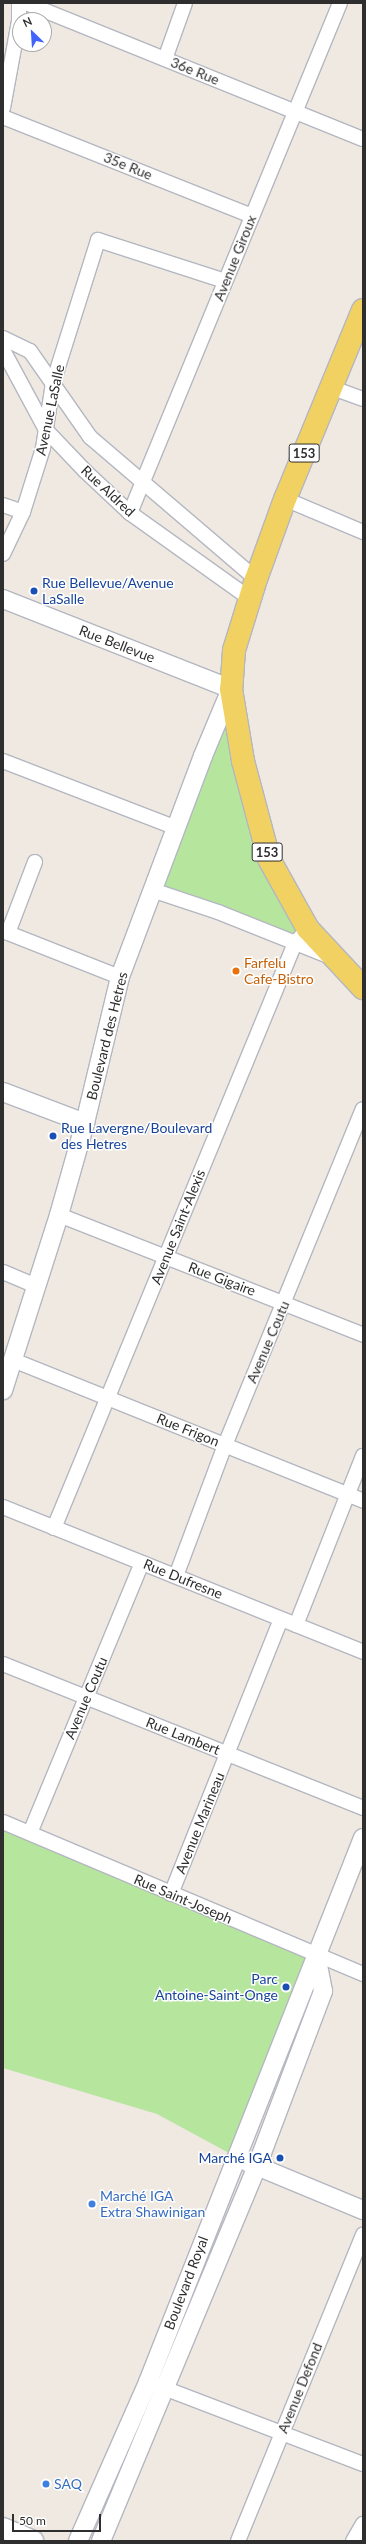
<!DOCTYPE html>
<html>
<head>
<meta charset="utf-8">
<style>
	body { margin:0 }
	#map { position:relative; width:366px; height:2544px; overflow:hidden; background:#efe9e1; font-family:Lato,sans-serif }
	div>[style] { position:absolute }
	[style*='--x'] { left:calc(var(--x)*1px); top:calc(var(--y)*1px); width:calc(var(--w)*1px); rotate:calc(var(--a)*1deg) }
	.green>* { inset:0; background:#b6e59e }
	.roads { filter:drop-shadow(1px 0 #b4b7c1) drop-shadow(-1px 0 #b4b7c1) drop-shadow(0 1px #b4b7c1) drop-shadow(0 -1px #b4b7c1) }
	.minor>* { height:14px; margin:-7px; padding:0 7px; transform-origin:7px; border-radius:7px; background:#fff }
	.tertiary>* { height:18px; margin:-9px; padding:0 9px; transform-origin:9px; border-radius:9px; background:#fff }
	.secondary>* { height:20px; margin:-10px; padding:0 10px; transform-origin:10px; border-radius:10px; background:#fff }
	.primary>* { height:22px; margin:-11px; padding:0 11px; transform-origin:11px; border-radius:11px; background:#f2d163 }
	.dots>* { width:11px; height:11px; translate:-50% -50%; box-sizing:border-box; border:2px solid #fff; border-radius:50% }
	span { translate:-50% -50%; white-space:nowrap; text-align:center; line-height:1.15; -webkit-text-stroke:3px #fff; paint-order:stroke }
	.shield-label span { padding:1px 3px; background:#fff; border:1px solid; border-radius:3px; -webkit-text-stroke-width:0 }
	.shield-label { font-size:13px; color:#2e2e2e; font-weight:700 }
	.street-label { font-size:14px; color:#2e2e2e }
	.transit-label { font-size:14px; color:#164399 }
	.left { translate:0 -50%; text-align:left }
	.right { translate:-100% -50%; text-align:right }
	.food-label { font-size:14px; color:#c56008 }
	.shop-label { font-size:14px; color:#366cbe }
	.frame { position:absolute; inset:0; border:4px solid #2e2e2e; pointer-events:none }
	.north { position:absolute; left:12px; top:12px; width:40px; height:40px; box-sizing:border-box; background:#fff; border:1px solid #ababab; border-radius:50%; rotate:335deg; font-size:11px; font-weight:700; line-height:16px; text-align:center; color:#2e2e2e }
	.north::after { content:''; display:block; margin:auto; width:14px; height:18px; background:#4264fb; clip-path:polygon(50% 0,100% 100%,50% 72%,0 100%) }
	.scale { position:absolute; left:12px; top:2514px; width:89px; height:18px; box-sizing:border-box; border:2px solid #2e2e2e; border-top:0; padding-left:5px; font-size:12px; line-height:14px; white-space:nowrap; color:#2e2e2e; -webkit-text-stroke:3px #fff; paint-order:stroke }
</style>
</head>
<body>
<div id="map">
	<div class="green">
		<div style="clip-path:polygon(231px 689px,243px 761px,308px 929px,295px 943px,152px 890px)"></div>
		<div style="clip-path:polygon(3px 1823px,316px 1956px,240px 2159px,157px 2114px,3px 2068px)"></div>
	</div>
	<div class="roads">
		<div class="minor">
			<div style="--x:26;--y:3;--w:363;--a:22"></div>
			<div style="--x:165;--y:59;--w:59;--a:-70.3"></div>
			<div style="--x:3;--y:108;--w:88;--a:-79.6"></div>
			<div style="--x:19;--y:21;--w:18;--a:-90"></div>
			<div style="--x:3;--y:117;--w:268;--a:21.7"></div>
			<div style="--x:3;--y:338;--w:30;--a:26"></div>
			<div style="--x:30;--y:351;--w:105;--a:55.1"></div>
			<div style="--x:90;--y:437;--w:218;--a:40.5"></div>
			<div style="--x:3;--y:350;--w:91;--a:61.7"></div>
			<div style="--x:46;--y:430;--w:57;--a:46.4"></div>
			<div style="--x:85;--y:471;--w:62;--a:43"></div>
			<div style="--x:130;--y:513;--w:146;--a:35.5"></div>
			<div style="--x:330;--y:387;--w:35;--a:20"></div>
			<div style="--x:285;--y:499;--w:85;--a:22.9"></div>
			<div style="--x:3;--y:505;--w:21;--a:19"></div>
			<div style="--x:130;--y:513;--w:552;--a:-67.62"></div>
			<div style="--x:3;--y:554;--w:47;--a:-64.5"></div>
			<div style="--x:23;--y:512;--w:67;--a:-72.6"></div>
			<div style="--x:43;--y:448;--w:66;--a:-81.3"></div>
			<div style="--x:53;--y:383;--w:150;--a:-72.5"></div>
			<div style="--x:98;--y:240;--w:133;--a:17.9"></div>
			<div style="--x:3;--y:761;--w:186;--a:21.1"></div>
			<div style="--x:152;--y:890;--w:70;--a:18.4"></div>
			<div style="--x:218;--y:912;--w:118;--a:21.8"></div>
			<div style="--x:3;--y:931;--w:126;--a:21.5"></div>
			<div style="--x:8;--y:933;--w:76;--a:-69.2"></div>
			<div style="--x:59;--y:1215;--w:327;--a:21.5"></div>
			<div style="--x:3;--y:1272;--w:36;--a:23"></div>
			<div style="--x:13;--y:1360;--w:377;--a:21.9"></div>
			<div style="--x:3;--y:1507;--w:388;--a:21.9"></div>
			<div style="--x:54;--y:1528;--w:633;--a:-67.61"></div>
			<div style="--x:295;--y:943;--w:19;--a:-47"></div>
			<div style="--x:176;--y:1576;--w:140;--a:-69.5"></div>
			<div style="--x:225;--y:1445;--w:363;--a:-67.7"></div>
			<div style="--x:296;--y:1625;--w:182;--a:-68.4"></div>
			<div style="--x:3;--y:1664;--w:388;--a:21.8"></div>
			<div style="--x:3;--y:1822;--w:391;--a:22.9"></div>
			<div style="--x:30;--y:1833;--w:292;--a:-67.5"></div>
			<div style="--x:171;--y:1894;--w:296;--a:-68.2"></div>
			<div style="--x:156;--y:2385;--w:222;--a:20.9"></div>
			<div style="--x:238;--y:2541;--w:331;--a:-67.8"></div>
			<div style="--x:353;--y:2541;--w:20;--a:-60"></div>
		</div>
		<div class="tertiary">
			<div style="--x:3;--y:599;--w:245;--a:21.5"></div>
			<div style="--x:231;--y:689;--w:73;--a:112.7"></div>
			<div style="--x:203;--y:756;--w:236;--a:110.6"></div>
			<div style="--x:120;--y:977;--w:150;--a:103.5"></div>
			<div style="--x:85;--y:1123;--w:96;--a:105.8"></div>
			<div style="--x:59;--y:1215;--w:184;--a:107.7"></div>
			<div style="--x:3;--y:1092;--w:88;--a:20.7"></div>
			<div style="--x:247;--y:2162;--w:126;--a:22.5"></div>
			<div style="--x:78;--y:2541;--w:174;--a:-66.2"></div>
			<div style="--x:148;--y:2382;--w:585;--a:-68.44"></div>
			<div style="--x:101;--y:2541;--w:406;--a:-67.4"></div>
			<div style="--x:257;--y:2166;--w:187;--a:-69.3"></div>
			<div style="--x:323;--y:1991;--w:36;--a:-101"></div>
		</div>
		<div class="secondary">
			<div style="--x:3;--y:2528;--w:33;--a:23"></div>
		</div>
		<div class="primary">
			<div style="--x:363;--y:310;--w:204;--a:112.4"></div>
			<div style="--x:285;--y:499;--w:85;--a:109.9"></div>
			<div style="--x:256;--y:579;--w:74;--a:107.2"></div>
			<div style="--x:234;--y:650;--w:39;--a:94"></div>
			<div style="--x:231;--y:689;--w:73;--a:80.5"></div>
			<div style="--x:243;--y:761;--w:101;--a:75.1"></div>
			<div style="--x:269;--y:859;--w:80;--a:60.9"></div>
			<div style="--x:308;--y:929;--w:81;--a:47"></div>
		</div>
	</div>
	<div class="dots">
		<div style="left:34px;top:591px;background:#1a4fb4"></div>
		<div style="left:236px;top:971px;background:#e8710a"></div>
		<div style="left:53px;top:1136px;background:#1a4fb4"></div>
		<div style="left:286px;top:1987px;background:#1a4fb4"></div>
		<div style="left:280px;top:2158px;background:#1a4fb4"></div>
		<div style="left:92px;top:2204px;background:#3f7fe0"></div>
		<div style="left:46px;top:2484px;background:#3f7fe0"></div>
	</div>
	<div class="shield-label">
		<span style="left:304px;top:453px">153</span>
		<span style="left:267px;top:852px">153</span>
	</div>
	<div class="street-label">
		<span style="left:195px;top:71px;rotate:22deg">36e Rue</span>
		<span style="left:128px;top:166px;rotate:22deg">35e Rue</span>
		<span style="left:235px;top:258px;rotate:-68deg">Avenue Giroux</span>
		<span style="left:50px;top:410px;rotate:-78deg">Avenue LaSalle</span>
		<span style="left:108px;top:491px;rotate:43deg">Rue Aldred</span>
		<span style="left:117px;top:644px;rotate:21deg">Rue Bellevue</span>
		<span style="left:107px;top:1036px;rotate:-76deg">Boulevard des Hetres</span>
		<span style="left:178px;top:1227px;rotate:-68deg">Avenue Saint-Alexis</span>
		<span style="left:222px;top:1279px;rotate:21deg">Rue Gigaire</span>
		<span style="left:268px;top:1342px;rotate:-67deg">Avenue Coutu</span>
		<span style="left:188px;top:1430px;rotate:22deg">Rue Frigon</span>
		<span style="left:183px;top:1579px;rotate:22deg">Rue Dufresne</span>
		<span style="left:86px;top:1698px;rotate:-67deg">Avenue Coutu</span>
		<span style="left:183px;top:1736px;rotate:22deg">Rue Lambert</span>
		<span style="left:200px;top:1823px;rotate:-68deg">Avenue Marineau</span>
		<span style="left:183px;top:1899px;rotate:23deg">Rue Saint-Joseph</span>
		<span style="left:186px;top:2283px;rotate:-69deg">Boulevard Royal</span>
		<span style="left:300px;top:2388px;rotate:-68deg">Avenue Defond</span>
	</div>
	<div class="transit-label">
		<span class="left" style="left:42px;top:591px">Rue Bellevue/Avenue<br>LaSalle</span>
		<span class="left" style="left:61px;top:1136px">Rue Lavergne/Boulevard<br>des Hetres</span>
		<span class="right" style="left:278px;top:1987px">Parc<br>Antoine-Saint-Onge</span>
		<span class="right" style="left:272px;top:2158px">Marché IGA</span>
	</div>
	<div class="food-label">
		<span class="left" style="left:244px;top:971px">Farfelu<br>Cafe-Bistro</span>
	</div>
	<div class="shop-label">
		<span class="left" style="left:100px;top:2204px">Marché IGA<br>Extra Shawinigan</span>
		<span class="left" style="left:54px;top:2484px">SAQ</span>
	</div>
	<div class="frame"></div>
	<div class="north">N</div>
	<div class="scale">50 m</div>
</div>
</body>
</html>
